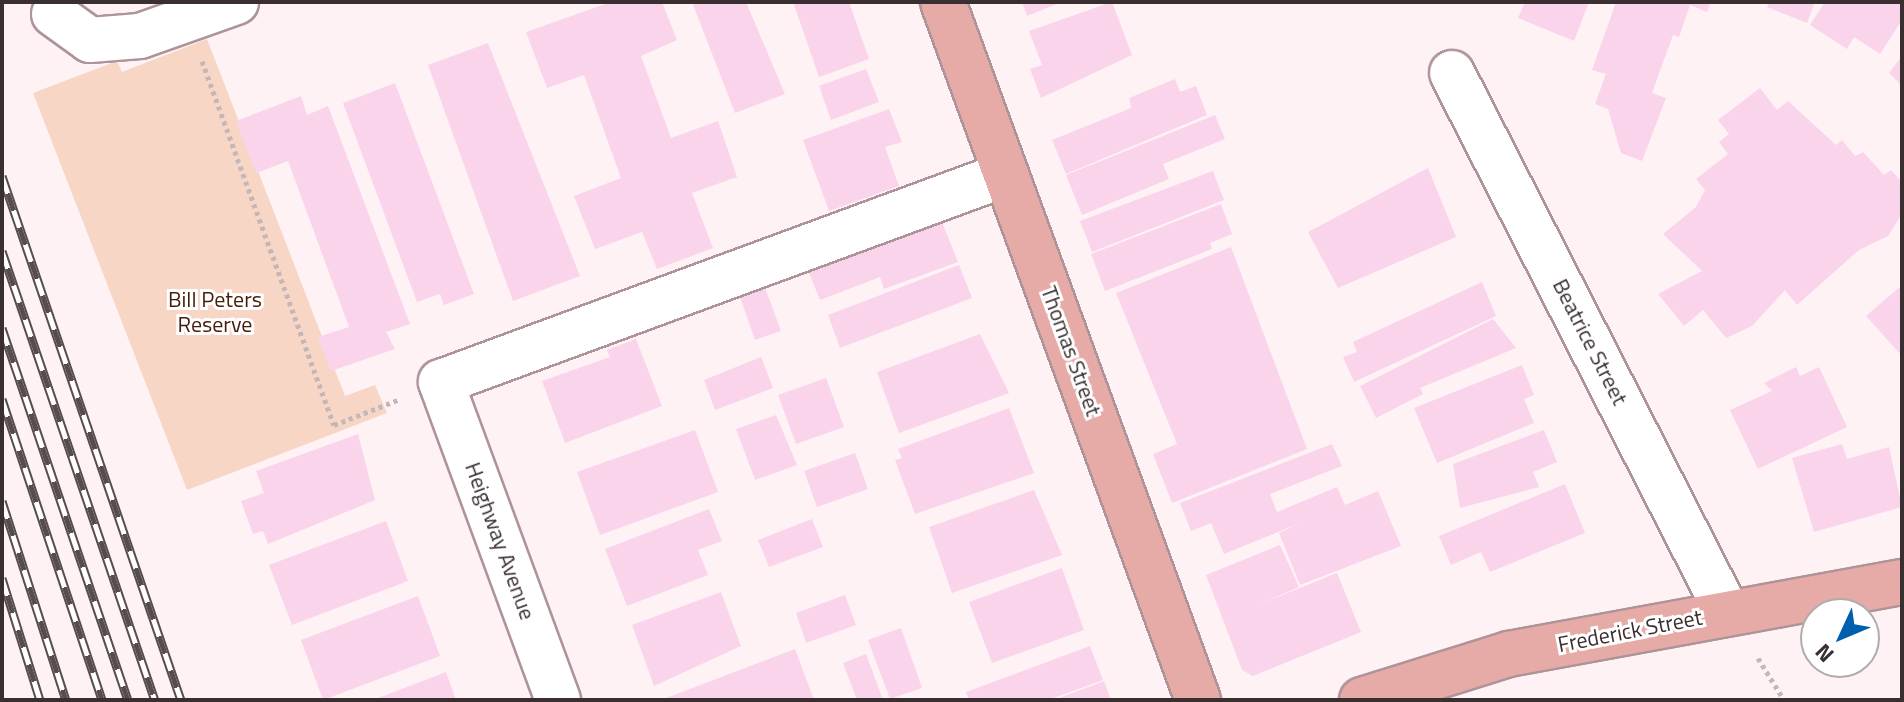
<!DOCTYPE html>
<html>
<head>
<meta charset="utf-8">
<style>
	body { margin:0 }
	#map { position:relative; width:1904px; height:702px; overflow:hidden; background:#fef2f4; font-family:"Titillium Web",sans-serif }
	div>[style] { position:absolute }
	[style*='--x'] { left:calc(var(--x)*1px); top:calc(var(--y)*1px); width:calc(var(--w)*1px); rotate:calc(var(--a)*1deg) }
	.green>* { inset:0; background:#f7d6c6 }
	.building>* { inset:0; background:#fad4eb }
	.path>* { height:5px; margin-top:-2.5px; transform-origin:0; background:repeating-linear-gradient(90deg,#c3b7b9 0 4px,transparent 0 8px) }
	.roads { filter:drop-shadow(2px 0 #ae9398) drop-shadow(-2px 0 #ae9398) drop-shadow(0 2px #ae9398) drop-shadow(0 -2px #ae9398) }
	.minor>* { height:44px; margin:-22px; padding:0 22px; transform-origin:22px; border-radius:22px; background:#fff }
	.major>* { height:44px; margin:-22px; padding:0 22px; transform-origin:22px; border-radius:22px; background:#e6aba6 }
	.rail>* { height:9px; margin-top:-4.5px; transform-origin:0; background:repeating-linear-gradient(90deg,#fff 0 18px,#574c4e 0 36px); box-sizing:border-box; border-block:2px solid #574c4e }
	span { translate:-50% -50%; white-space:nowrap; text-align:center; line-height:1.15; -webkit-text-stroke:6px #fff; paint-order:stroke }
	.park-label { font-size:22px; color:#441e08 }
	.street-label { font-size:22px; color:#392e30 }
	.frame { position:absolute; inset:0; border:4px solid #392e30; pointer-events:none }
	.north { position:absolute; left:1800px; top:598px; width:80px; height:80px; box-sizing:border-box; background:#fff; border:2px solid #b0abac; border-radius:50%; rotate:226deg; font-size:22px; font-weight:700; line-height:32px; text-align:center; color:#392e30 }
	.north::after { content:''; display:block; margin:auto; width:28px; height:36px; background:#0160ad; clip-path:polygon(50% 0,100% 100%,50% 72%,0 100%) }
</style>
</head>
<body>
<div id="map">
	<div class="green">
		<div style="clip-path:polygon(207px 39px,345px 396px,375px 385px,387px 413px,187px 490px,33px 93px,117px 61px,122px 72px)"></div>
	</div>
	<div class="building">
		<div style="clip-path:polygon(611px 2px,662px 2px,677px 40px,641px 56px,671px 138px,718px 121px,737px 177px,692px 193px,713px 248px,657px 269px,642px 232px,595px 249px,574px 196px,621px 178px,584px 75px,547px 88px,526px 32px)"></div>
		<div style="clip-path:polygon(692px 2px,746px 2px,785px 94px,735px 113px)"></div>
		<div style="clip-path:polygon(793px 2px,849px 2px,869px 59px,819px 77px)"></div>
		<div style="clip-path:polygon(1022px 2px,1062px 2px,1027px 16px)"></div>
		<div style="clip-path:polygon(1112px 2px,1132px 55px,1041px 98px,1030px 69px,1042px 65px,1029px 31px)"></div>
		<div style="clip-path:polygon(1525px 2px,1589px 2px,1574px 41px,1518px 18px)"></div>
		<div style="clip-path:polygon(1616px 2px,1711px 2px,1707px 12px,1690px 5px,1679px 37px,1673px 35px,1652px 93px,1666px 98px,1642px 161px,1621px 153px,1608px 109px,1595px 104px,1606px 74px,1592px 70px)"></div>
		<div style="clip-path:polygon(1769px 2px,1815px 2px,1807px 23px,1767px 7px)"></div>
		<div style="clip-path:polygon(1825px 2px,1902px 2px,1902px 20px,1880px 54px,1854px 37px,1847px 49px,1810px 25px)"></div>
		<div style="clip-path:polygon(488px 43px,580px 276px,513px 301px,428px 65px)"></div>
		<div style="clip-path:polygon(1902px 56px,1902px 86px,1889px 73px)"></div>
		<div style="clip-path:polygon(866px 69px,879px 102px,831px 120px,819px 86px)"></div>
		<div style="clip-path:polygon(1175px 79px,1180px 92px,1196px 86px,1207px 115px,1066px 174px,1052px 140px,1131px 108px,1129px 98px)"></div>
		<div style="clip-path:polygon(395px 83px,474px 294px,444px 305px,440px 294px,417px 302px,343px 103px)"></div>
		<div style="clip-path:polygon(1760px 88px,1777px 110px,1788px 101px,1836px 145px,1842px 140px,1855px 156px,1863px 152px,1884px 175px,1891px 170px,1902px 182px,1902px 214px,1888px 236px,1859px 250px,1797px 305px,1785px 290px,1752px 326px,1726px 338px,1703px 310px,1684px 326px,1658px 294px,1702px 271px,1663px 234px,1696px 207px,1705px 190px,1696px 179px,1728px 154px,1719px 142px,1729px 134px,1718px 120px)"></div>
		<div style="clip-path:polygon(301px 96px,307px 115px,328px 106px,410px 324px,386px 332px,395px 349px,331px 371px,318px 337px,349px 327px,288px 161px,256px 173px,236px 121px)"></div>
		<div style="clip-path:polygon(889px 109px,902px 142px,885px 147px,899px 186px,829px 211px,803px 140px)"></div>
		<div style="clip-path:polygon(1215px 115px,1225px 139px,1163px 164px,1169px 179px,1082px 215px,1066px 175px)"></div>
		<div style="clip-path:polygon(1428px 168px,1456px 237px,1338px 288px,1308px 232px)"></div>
		<div style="clip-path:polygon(1213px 171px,1224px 200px,1092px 252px,1080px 221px)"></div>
		<div style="clip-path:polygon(1221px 204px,1232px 234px,1210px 243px,1212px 249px,1105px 291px,1091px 254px)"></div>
		<div style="clip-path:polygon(940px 217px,958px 262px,884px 289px,880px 277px,820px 300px,807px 268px)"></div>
		<div style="clip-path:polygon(1231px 247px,1307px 449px,1172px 503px,1153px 454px,1177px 444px,1116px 293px)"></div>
		<div style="clip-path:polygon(959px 265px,972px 298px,840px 348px,828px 315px)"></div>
		<div style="clip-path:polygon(763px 282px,781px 331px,755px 340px,738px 291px)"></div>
		<div style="clip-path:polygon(1482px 282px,1496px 316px,1354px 382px,1343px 357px,1357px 352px,1353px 342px)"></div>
		<div style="clip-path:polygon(1902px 285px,1902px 356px,1866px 316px)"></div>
		<div style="clip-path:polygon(1493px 319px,1516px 348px,1420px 388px,1423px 394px,1376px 418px,1360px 386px)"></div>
		<div style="clip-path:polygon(980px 334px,1009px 393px,899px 433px,877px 372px)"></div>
		<div style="clip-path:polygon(636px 339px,662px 406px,565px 443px,542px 381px,610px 357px,607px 350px)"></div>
		<div style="clip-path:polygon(761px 357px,773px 388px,715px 410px,704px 380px)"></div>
		<div style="clip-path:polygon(1522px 365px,1534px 395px,1524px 399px,1534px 423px,1437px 463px,1414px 408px)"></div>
		<div style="clip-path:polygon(1796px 367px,1800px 376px,1819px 367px,1847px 427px,1758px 469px,1730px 410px,1772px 391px,1764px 383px)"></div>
		<div style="clip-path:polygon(826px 378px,844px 427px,796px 444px,778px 395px)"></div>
		<div style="clip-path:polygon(1009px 408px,1034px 473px,915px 514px,895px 460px,902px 458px,898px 449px)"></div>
		<div style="clip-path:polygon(776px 415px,797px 465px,755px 480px,736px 429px)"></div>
		<div style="clip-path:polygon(695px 430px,718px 492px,600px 535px,577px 472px)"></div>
		<div style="clip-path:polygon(1544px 430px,1557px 462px,1533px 472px,1539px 487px,1460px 508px,1453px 464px)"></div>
		<div style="clip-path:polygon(358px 434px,375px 500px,268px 544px,263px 531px,253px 534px,241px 501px,264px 493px,256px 471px)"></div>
		<div style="clip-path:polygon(1332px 444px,1342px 466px,1270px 494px,1277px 512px,1337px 487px,1345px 505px,1378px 491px,1401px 546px,1300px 585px,1279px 533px,1300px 523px,1224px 554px,1211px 523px,1191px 531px,1180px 503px)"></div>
		<div style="clip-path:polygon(1842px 444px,1847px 459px,1889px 447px,1902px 507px,1814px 532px,1792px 458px)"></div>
		<div style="clip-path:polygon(855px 453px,868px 489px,817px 507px,804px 471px)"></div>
		<div style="clip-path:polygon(1565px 484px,1585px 533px,1490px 572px,1481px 552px,1451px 565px,1439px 536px)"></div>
		<div style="clip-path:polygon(1034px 490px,1062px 555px,952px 593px,929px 527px)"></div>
		<div style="clip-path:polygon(709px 509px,722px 541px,698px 550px,708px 575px,627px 606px,605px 549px)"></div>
		<div style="clip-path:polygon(812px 519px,823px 547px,769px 567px,758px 540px)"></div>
		<div style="clip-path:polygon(386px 521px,408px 581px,292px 625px,269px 565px)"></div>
		<div style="clip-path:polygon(1280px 545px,1299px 587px,1260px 604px,1337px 573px,1361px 632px,1253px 676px,1242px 670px,1206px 575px)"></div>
		<div style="clip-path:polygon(1062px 568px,1084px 630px,992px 663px,969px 602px)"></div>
		<div style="clip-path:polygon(721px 592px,741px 646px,654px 686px,632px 625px)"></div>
		<div style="clip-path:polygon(845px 595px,856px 625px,806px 643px,796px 613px)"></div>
		<div style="clip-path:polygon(418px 596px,440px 656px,323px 700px,301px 640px)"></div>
		<div style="clip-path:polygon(901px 628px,922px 688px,890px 699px,868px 640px)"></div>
		<div style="clip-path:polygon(1090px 646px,1103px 680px,1048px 700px,969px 700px,966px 692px)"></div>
		<div style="clip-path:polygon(795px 649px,814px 700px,661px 700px)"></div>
		<div style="clip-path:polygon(866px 654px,883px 700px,857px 700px,843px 663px)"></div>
		<div style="clip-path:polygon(446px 672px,456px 700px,373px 700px)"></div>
		<div style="clip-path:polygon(1104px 681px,1111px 700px,1054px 700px)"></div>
	</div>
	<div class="path">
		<div style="--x:202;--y:61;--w:387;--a:70.1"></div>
		<div style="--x:334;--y:425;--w:71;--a:-21.5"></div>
		<div style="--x:1758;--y:658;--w:49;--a:58.2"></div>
	</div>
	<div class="roads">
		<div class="minor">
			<div style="--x:54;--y:14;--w:44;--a:35.8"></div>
			<div style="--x:90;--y:40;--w:50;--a:-4.6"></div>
			<div style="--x:140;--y:36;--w:102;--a:-19.5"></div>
			<div style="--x:1452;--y:73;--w:605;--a:62.97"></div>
			<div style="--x:558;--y:700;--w:339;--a:-110.2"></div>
			<div style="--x:441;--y:382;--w:602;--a:-20.21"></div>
		</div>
		<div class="major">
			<div style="--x:943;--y:2;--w:743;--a:69.93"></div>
			<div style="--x:1362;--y:700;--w:154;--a:-17.4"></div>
			<div style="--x:1509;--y:654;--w:400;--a:-10.4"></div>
		</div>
	</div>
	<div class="rail">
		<div style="--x:2;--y:176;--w:554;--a:71.14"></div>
		<div style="--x:2;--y:251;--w:474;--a:71.2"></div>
		<div style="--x:2;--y:328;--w:393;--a:71.3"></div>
		<div style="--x:2;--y:399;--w:317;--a:71.6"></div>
		<div style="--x:2;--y:501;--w:209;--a:72.2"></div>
		<div style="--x:2;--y:578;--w:128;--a:72.7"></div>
	</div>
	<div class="park-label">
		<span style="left:215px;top:312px">Bill Peters<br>Reserve</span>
	</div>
	<div class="street-label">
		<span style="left:1590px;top:342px;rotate:63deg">Beatrice Street</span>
		<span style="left:1071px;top:351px;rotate:70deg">Thomas Street</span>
		<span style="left:500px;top:541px;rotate:70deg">Heighway Avenue</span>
		<span style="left:1630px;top:631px;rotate:-11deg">Frederick Street</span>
	</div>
	<div class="frame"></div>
	<div class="north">N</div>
</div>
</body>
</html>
